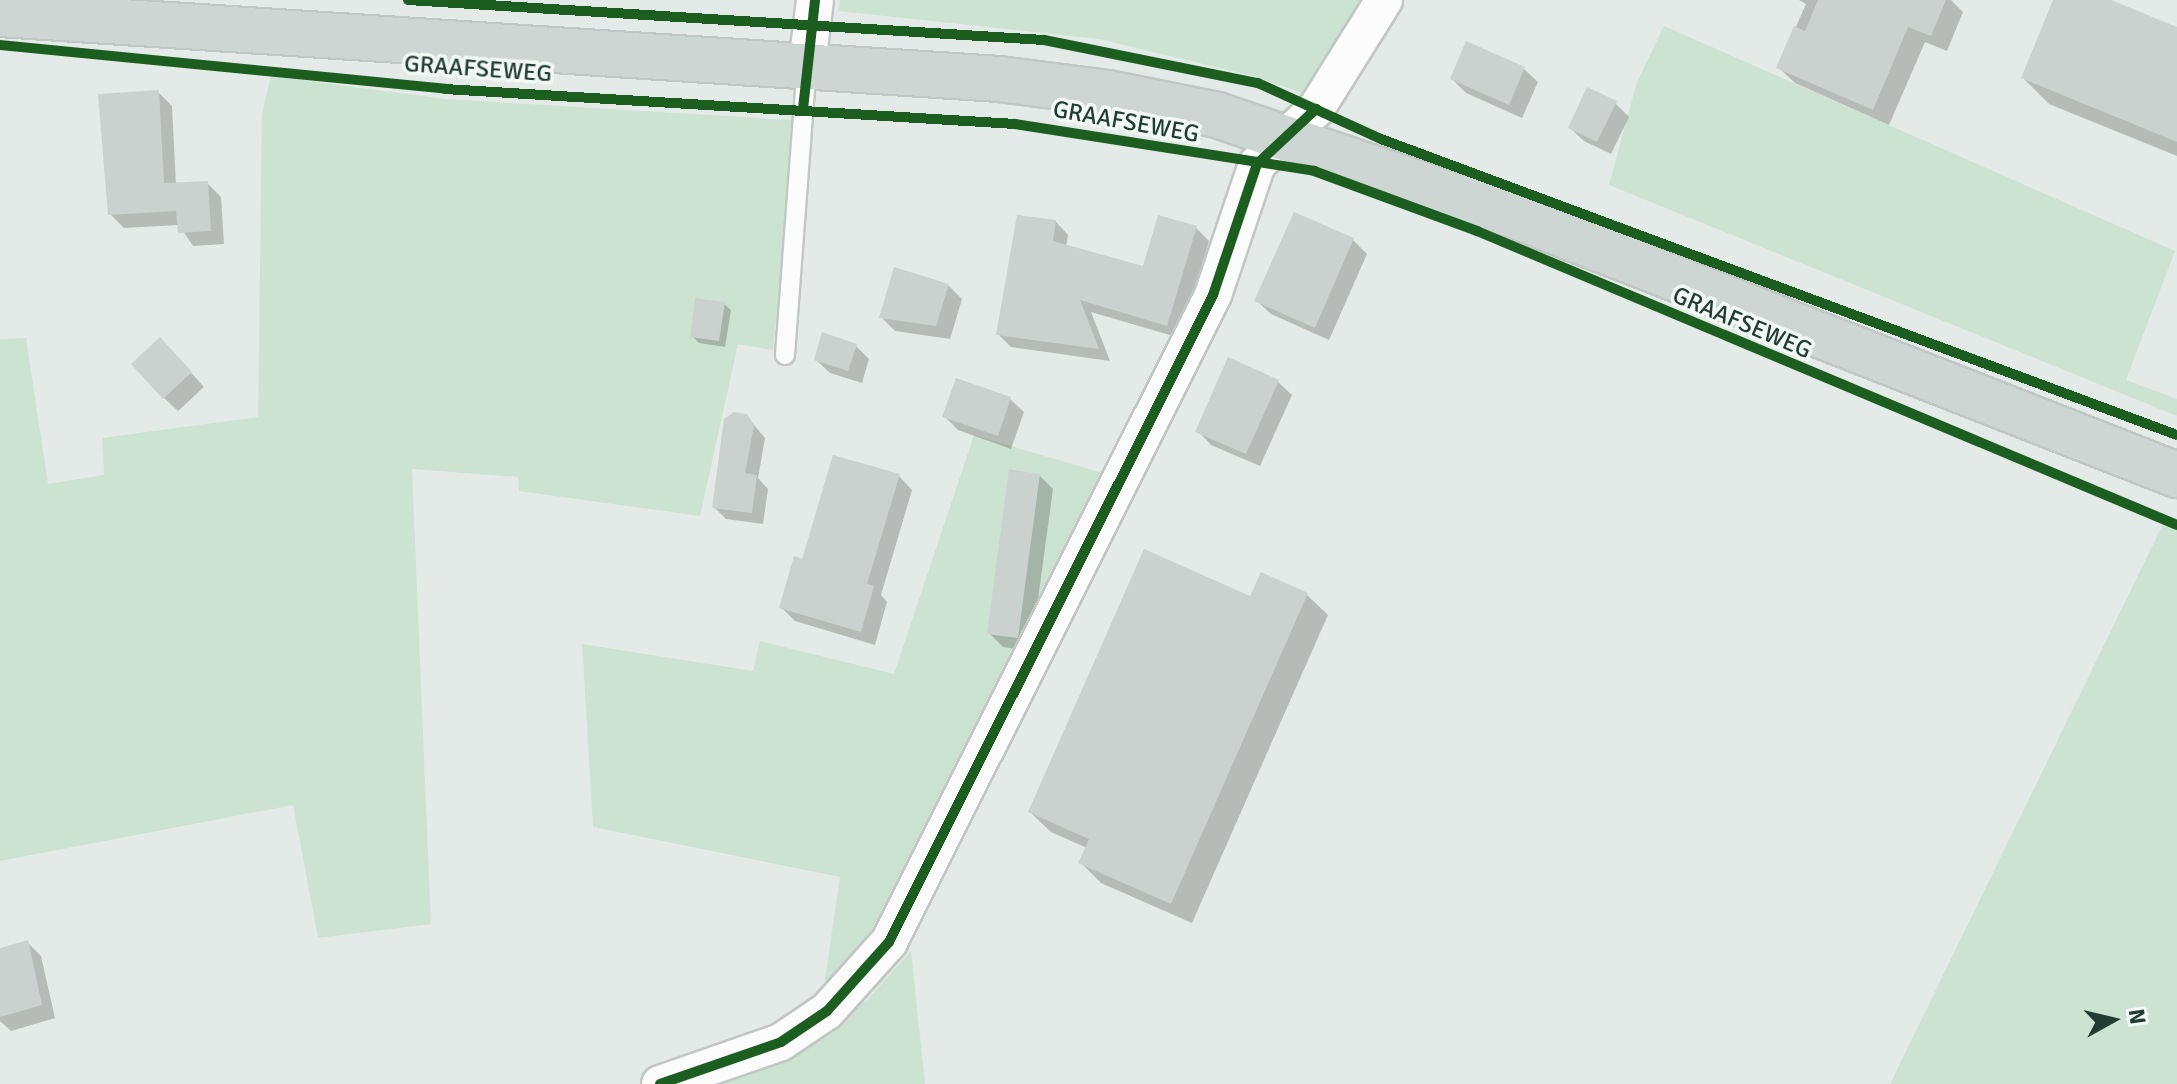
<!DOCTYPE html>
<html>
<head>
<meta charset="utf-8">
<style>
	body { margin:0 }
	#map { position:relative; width:2177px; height:1084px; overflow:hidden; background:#e4eae7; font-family:Signika,sans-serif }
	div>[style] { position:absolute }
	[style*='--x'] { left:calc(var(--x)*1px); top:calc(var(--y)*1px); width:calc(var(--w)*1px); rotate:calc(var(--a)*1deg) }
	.green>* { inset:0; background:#cde3d2 }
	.shadow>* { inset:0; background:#0003 }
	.building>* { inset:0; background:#cbd1ce }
	.roads { filter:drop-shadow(2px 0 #c1c7c4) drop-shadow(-2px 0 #c1c7c4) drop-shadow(0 2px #c1c7c4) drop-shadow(0 -2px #c1c7c4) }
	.service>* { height:18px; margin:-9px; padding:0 9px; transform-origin:9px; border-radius:9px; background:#fbfcfb }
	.minor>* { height:36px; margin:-18px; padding:0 18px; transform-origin:18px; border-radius:18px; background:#fbfcfb }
	.primary>* { height:44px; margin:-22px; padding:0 22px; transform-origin:22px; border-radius:22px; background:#ced6d3 }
	.cycleway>* { height:10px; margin:-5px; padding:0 5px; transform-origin:5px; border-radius:5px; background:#1b5e20 }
	span { translate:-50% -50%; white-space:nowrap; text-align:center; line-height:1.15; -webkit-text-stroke:7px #f2f9f5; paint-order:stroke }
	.street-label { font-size:24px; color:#223d33 }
	.north { position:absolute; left:2073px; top:980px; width:80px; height:80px; -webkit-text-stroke:6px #f2f9f5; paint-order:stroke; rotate:82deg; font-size:22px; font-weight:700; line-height:32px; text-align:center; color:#223d33 }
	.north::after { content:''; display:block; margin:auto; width:28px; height:36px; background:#223d33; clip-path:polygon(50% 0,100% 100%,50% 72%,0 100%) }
</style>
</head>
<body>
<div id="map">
	<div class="green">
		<div style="clip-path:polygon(840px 0,1366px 0,1307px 95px,1257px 77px,1099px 39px,838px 11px)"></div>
		<div style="clip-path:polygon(1664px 26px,2175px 251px,2126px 380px,2177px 399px,2177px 416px,1609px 185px,1637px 82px)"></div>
		<div style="clip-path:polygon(271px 76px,445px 99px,791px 120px,793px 155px,773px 350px,738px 344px,700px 516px,519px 491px,518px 477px,412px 469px,431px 924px,318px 938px,293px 805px,0 861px,0 339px,26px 338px,48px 484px,104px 475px,102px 438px,258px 417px,262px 114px)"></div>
		<div style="clip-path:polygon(974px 435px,1106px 474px,894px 898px,863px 946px,824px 986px,840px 877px,593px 827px,582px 644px,753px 671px,760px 641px,894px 674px)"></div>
		<div style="clip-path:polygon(2163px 524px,2177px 529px,2177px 1084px,1890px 1084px)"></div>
		<div style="clip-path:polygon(911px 951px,925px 1084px,684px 1084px,814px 1042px,868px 999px)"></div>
	</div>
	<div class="shadow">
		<div style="clip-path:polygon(1799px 0,1951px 0,1963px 12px,1947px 51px,1925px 42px,1889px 125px,1795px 83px,1778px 67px,1806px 4px)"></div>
		<div style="clip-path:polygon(2055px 0,2105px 0,2177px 29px,2177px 156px,2049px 104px,2023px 78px)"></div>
		<div style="clip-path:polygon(1524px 69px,1538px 82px,1522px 118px,1466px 93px,1452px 79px)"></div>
		<div style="clip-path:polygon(158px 92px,172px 106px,176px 185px,207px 183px,221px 197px,224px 244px,193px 246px,179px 225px,124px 228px,110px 214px)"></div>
		<div style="clip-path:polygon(1615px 103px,1629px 117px,1611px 154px,1584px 141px,1570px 128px)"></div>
		<div style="clip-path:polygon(1055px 221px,1068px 235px,1066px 247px,1144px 269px,1196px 228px,1209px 241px,1180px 338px,1091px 312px,1110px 361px,1011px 347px,998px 334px)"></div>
		<div style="clip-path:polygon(1353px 240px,1367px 254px,1329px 340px,1271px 314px,1257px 301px)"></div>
		<div style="clip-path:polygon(948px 285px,962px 299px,950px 339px,895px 331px,881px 317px)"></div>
		<div style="clip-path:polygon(724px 304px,731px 310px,725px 347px,699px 343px,692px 336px)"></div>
		<div style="clip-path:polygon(856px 346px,869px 359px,862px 383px,830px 373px,816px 360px)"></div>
		<div style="clip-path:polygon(174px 354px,204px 387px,178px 411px,164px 398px)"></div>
		<div style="clip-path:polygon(1278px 382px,1292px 395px,1260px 466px,1211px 445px,1198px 431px)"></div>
		<div style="clip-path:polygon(1010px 399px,1024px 412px,1011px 449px,958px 430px,944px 416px)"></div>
		<div style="clip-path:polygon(746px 416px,765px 438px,758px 478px,768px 489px,763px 524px,726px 519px,714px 507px)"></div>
		<div style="clip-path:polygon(1039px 475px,1053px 489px,1031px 651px,1003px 647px,989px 633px)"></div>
		<div style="clip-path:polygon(899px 476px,912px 490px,881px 595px,887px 602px,875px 645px,795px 621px,781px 607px,804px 561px)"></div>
		<div style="clip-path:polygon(1262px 575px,1307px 595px,1328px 615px,1192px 923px,1101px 883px,1080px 862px,1087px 848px,1051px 832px,1030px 812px,1251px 598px)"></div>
		<div style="clip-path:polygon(27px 942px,41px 956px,55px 1018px,11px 1031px,0 1021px,0 950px)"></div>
	</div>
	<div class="building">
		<div style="clip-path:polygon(1818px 0,1946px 0,1931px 36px,1908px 27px,1873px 110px,1776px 68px,1794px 26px,1805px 31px)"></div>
		<div style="clip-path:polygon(2053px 0,2111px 0,2177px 27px,2177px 142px,2021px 78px)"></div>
		<div style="clip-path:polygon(1466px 41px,1525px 67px,1509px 105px,1450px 79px)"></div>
		<div style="clip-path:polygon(1587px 87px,1617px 101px,1597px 142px,1568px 128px)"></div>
		<div style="clip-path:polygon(159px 90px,164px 183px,208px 181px,211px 231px,178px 233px,176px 211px,108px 215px,98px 94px)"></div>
		<div style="clip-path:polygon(1294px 212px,1354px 238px,1315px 328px,1254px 301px)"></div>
		<div style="clip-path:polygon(1017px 215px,1056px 220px,1053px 241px,1143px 266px,1158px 215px,1197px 226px,1167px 326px,1080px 300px,1099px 349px,996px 335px)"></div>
		<div style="clip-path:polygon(894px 267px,949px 284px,936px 326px,879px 318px)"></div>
		<div style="clip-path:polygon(695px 298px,725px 302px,719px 341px,690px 337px)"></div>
		<div style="clip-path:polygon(822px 332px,857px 344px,848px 371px,814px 360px)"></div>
		<div style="clip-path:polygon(160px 337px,192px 372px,163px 399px,131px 364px)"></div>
		<div style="clip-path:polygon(1228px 357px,1279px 380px,1246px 454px,1195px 432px)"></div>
		<div style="clip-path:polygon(956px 378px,1011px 397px,998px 436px,942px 417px)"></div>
		<div style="clip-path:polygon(734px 412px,747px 414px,754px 425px,745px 473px,757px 475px,752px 513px,712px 508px,724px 419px)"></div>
		<div style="clip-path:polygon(833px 455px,900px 474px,867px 584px,874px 586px,861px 632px,779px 608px,794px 556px,802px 559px)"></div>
		<div style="clip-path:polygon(1009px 469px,1040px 474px,1018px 638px,987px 634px)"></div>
		<div style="clip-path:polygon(1144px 549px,1250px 596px,1261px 572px,1308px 593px,1171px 904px,1078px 863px,1089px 839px,1028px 812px)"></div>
		<div style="clip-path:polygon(28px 940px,42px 1005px,0 1017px,0 948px)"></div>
	</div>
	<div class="roads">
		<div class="service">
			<div style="--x:785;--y:355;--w:291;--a:-85.7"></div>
		</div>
		<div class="minor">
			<div style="--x:807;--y:65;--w:65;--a:-83"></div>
			<div style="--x:660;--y:1084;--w:128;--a:-19.1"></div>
			<div style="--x:781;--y:1042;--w:55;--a:-34"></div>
			<div style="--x:827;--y:1011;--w:93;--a:-48.1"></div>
			<div style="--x:889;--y:942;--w:724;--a:-63.4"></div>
			<div style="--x:1213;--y:295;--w:138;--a:-71.4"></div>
			<div style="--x:1257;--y:164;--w:81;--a:-43"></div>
			<div style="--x:1316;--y:109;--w:128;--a:-58"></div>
		</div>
		<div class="primary">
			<div style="--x:0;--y:14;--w:1001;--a:3.72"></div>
			<div style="--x:999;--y:79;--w:110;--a:7.3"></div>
			<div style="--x:1108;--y:93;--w:111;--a:11.4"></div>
			<div style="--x:1217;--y:115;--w:332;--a:18.8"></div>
			<div style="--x:1531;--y:222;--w:694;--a:21.39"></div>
		</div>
	</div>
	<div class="cycleway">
		<div style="--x:408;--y:0;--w:637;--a:3.6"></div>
		<div style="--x:1044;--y:40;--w:218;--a:11.4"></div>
		<div style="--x:1258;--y:83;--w:135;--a:24.5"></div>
		<div style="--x:1381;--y:139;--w:849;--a:20.4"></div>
		<div style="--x:0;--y:45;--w:447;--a:5.6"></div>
		<div style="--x:445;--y:89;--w:571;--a:3.51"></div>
		<div style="--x:1015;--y:124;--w:303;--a:8.9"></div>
		<div style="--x:1314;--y:171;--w:174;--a:20.2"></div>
		<div style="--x:1477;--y:231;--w:759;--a:22.78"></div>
		<div style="--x:803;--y:109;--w:110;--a:-83.7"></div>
		<div style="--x:660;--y:1084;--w:128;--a:-19.1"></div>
		<div style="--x:781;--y:1042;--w:55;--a:-34"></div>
		<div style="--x:827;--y:1011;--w:93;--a:-48.1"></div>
		<div style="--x:889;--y:942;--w:724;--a:-63.4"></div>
		<div style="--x:1213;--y:295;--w:138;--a:-71.4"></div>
		<div style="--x:1257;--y:164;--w:81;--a:-43"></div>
	</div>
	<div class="street-label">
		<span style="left:478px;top:69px;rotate:4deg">GRAAFSEWEG</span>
		<span style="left:1126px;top:122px;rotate:10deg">GRAAFSEWEG</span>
		<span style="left:1742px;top:323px;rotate:23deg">GRAAFSEWEG</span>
	</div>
	<div class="north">N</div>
</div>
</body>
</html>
